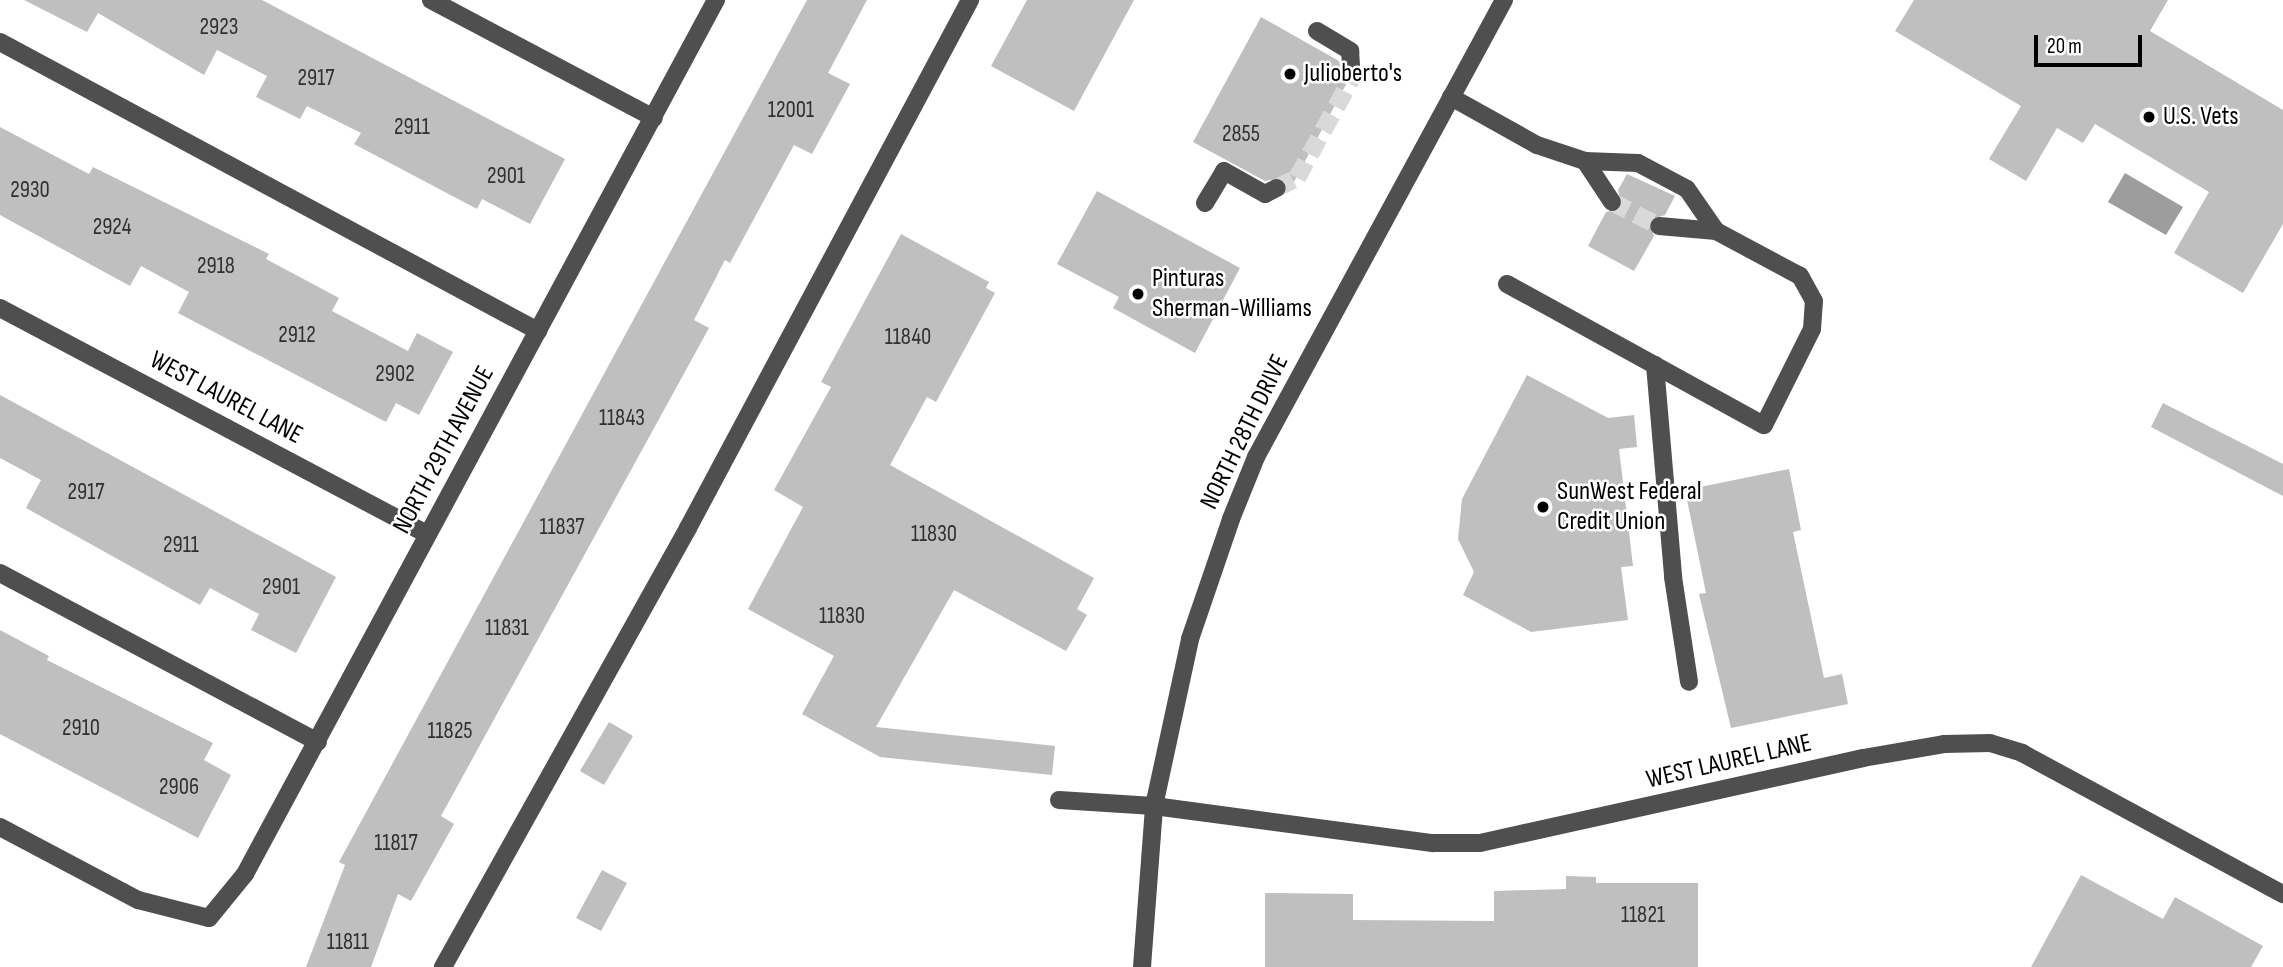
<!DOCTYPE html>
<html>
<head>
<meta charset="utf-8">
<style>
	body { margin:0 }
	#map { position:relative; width:2283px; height:967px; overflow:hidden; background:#fff; font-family:"Sofia Sans Condensed",sans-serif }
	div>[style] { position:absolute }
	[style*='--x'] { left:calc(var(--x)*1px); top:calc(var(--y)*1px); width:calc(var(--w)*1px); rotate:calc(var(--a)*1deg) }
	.water>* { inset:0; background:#9d9d9d }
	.building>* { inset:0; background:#bfbfbf }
	.minor-tunnel>* { height:18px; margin-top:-9px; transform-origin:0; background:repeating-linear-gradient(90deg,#d9d9d9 0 18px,transparent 0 27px) }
	.minor>* { height:18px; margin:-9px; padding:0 9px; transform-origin:9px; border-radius:9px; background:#4f4f4f }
	.dots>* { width:19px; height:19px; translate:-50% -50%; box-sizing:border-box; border:4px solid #fff; border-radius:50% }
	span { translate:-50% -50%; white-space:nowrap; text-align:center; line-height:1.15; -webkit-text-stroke:5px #fff; paint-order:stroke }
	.number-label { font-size:23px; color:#303030 }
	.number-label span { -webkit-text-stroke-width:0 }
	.poi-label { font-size:26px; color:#000 }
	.left { translate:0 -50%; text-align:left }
	.street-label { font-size:26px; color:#000 }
	.scale { position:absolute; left:2034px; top:35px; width:108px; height:32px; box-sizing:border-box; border:4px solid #000; border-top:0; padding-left:9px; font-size:21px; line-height:24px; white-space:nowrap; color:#000; -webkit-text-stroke:5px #fff; paint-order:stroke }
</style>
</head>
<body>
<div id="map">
	<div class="water">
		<div style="clip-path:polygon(2125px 173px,2183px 207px,2166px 235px,2108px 202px)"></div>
	</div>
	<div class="building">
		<div style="clip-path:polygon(24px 0,262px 0,565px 159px,530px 224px,482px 199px,477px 209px,354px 144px,361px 133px,307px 106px,300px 119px,256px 97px,267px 76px,217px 50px,204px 75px,98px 13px,87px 32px)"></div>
		<div style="clip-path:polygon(807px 0,867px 0,828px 73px,850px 84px,812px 154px,794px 145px,730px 263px,725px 260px,694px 320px,709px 328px,441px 816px,454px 824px,411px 901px,398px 894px,371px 967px,306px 967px,345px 865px,339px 862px)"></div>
		<div style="clip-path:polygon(1027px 0,1134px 0,1074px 111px,991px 66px)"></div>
		<div style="clip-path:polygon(1914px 0,2168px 0,2150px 31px,2283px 110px,2283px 224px,2243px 293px,2174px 253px,2209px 192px,2095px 124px,2083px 143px,2057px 128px,2026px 181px,1989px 159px,2021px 106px,1895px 31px)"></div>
		<div style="clip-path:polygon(1261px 17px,1339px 61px,1342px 73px,1350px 77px,1288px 193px,1283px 178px,1265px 181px,1193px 142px)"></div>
		<div style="clip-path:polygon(0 127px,89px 174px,93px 167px,269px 254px,266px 259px,339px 298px,332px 311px,408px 351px,417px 333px,453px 352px,419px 415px,396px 403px,386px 422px,178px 313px,189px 292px,141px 266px,130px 286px,0 215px)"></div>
		<div style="clip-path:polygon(1627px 174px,1675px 196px,1665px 215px,1649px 220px,1654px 236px,1634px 271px,1588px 246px,1606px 212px,1622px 208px,1618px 190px)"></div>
		<div style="clip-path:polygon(1097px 191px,1240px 268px,1195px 353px,1113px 308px,1119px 297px,1057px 264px)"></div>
		<div style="clip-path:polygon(901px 234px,989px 282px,986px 288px,995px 293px,936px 402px,927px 397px,890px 465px,1094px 578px,1077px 609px,1087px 615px,1066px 651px,954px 590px,876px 727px,1055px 746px,1052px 775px,880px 757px,802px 714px,834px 656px,748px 609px,803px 507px,774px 490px,831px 387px,821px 382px)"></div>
		<div style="clip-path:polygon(1527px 375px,1608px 418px,1634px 415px,1637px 447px,1619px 449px,1633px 566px,1621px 567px,1628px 620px,1531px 632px,1463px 595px,1474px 572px,1458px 539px,1462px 499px)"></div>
		<div style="clip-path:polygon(0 395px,336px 577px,296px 653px,251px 630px,259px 614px,210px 588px,200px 605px,26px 508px,41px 480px,0 458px)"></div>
		<div style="clip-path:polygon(2163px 403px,2283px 464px,2283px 496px,2151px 427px)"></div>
		<div style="clip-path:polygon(1789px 469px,1801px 530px,1793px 532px,1824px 678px,1842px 674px,1848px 704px,1731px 728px,1699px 594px,1706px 593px,1685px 490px)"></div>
		<div style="clip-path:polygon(0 630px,49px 656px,47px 660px,213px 743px,204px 760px,231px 775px,198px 838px,0 734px)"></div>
		<div style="clip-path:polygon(609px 722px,633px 736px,604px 785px,580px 771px)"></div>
		<div style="clip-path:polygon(602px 870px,627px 883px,601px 931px,576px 918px)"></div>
		<div style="clip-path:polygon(2081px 875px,2163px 919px,2175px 897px,2263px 946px,2251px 967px,2031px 967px)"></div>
		<div style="clip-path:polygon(1566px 876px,1596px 877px,1596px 883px,1698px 883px,1698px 967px,1265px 967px,1265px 893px,1353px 894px,1353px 920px,1494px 921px,1494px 891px,1566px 889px)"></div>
	</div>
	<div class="minor-tunnel">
		<div style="--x:1277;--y:188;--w:22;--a:-27"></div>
		<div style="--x:1297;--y:178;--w:112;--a:-61.1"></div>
		<div style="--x:1351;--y:80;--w:14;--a:-90"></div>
		<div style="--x:1612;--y:202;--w:53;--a:27.1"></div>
	</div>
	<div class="minor">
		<div style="--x:431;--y:0;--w:252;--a:27.9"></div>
		<div style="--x:1317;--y:31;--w:39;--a:31"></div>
		<div style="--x:1350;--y:51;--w:15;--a:86"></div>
		<div style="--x:0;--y:42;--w:611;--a:28.24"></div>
		<div style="--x:1451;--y:97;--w:98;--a:29.2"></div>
		<div style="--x:1537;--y:145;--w:51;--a:18.4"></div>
		<div style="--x:1585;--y:161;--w:53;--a:2.2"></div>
		<div style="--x:1638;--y:163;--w:55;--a:28"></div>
		<div style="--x:1687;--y:189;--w:51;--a:55.4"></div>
		<div style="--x:1585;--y:161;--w:49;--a:56.6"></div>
		<div style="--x:1205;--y:203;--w:37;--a:-59"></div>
		<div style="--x:1224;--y:171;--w:47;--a:29.3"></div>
		<div style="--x:1265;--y:194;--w:13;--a:-27"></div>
		<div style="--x:1507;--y:284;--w:293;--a:28.8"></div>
		<div style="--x:1764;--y:425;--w:107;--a:-63.4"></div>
		<div style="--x:1812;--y:329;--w:28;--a:-86"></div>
		<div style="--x:1814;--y:301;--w:29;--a:-119"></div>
		<div style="--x:1800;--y:276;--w:95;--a:-151.8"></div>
		<div style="--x:1716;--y:231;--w:57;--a:-175"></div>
		<div style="--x:0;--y:308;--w:484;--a:27.9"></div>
		<div style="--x:1655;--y:365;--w:213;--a:85.1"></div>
		<div style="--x:1673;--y:577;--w:106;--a:81.3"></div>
		<div style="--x:0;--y:573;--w:360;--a:28"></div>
		<div style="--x:1059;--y:800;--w:95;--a:3.6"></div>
		<div style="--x:1154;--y:806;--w:281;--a:7.6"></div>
		<div style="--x:1433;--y:843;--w:47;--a:0"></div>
		<div style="--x:1480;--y:843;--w:392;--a:-12.5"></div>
		<div style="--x:1863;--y:758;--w:82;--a:-9.8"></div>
		<div style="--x:1944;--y:744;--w:46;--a:-1.2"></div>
		<div style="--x:1990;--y:743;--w:34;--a:17"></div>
		<div style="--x:2022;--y:753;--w:297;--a:28.4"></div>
		<div style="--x:0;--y:827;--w:156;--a:27.9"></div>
		<div style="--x:138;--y:900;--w:73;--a:14.2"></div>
		<div style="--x:209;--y:918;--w:57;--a:-50.7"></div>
		<div style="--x:245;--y:874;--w:993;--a:-61.68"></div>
		<div style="--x:443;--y:967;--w:503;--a:-60.83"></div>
		<div style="--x:688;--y:528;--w:599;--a:-61.89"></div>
		<div style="--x:1142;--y:967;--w:161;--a:-85.7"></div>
		<div style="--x:1154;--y:806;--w:171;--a:-77.8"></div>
		<div style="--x:1190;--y:639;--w:127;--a:-71.1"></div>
		<div style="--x:1231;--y:519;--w:67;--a:-68"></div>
		<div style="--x:1256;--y:457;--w:520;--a:-61.51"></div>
	</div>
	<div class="dots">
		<div style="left:1290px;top:74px;background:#000"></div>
		<div style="left:2149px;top:117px;background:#000"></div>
		<div style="left:1138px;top:294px;background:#000"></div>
		<div style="left:1543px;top:507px;background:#000"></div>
	</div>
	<div class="number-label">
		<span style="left:219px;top:27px">2923</span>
		<span style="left:316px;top:78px">2917</span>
		<span style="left:791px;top:110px">12001</span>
		<span style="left:412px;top:127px">2911</span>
		<span style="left:1241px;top:134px">2855</span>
		<span style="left:506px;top:176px">2901</span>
		<span style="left:30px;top:190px">2930</span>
		<span style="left:112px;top:227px">2924</span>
		<span style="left:216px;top:266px">2918</span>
		<span style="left:297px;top:335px">2912</span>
		<span style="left:908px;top:337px">11840</span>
		<span style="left:395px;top:374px">2902</span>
		<span style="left:622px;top:418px">11843</span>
		<span style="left:86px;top:492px">2917</span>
		<span style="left:562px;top:527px">11837</span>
		<span style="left:934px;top:534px">11830</span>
		<span style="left:181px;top:545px">2911</span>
		<span style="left:281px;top:587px">2901</span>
		<span style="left:842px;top:616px">11830</span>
		<span style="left:507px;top:628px">11831</span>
		<span style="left:81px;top:728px">2910</span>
		<span style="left:450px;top:731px">11825</span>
		<span style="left:179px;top:787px">2906</span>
		<span style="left:396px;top:843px">11817</span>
		<span style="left:1643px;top:915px">11821</span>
		<span style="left:348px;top:942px">11811</span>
	</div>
	<div class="poi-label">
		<span class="left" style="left:1304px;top:74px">Julioberto's</span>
		<span class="left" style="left:2163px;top:117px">U.S. Vets</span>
		<span class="left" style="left:1152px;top:294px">Pinturas<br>Sherman-Williams</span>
		<span class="left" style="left:1557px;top:507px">SunWest Federal<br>Credit Union</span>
	</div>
	<div class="street-label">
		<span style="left:226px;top:398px;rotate:28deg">WEST LAUREL LANE</span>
		<span style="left:1245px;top:432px;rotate:-64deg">NORTH 28TH DRIVE</span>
		<span style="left:444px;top:450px;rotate:-62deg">NORTH 29TH AVENUE</span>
		<span style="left:1729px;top:762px;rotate:-13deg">WEST LAUREL LANE</span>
	</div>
	<div class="scale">20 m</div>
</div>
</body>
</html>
